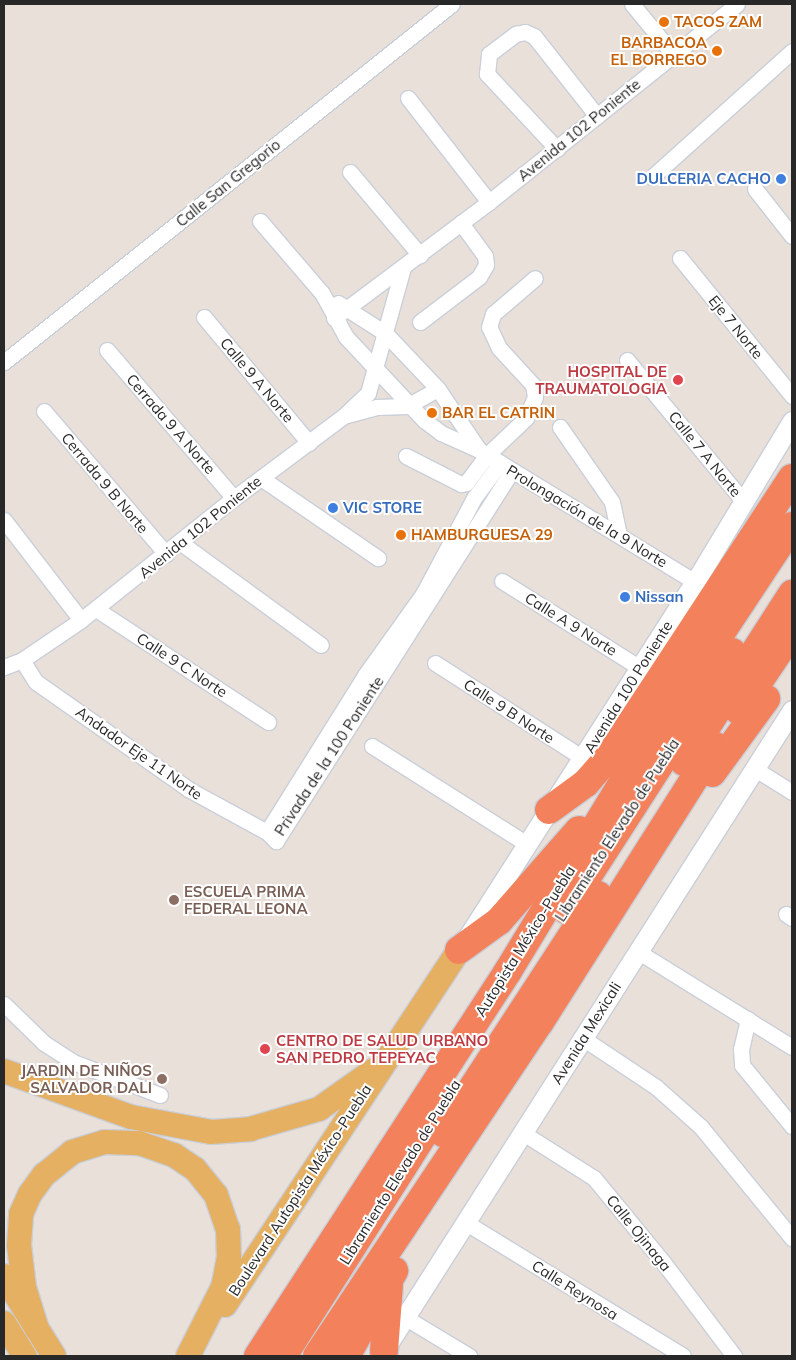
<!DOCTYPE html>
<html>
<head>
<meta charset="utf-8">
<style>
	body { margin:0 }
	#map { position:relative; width:796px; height:1360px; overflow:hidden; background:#eae0da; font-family:Mulish,sans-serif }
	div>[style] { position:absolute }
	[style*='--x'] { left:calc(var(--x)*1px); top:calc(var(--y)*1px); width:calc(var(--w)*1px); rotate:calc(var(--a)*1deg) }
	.roads { filter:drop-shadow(1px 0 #c9cfd9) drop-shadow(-1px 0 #c9cfd9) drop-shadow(0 1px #c9cfd9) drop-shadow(0 -1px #c9cfd9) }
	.minor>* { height:15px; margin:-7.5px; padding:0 7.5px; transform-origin:7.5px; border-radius:7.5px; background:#fff }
	.tertiary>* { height:19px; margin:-9.5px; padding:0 9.5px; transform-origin:9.5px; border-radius:9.5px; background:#fff }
	.primary>* { height:24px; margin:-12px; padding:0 12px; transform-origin:12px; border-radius:12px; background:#e6b063 }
	.motorway>* { height:28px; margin:-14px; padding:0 14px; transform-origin:14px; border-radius:14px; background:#f3825c }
	.dots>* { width:14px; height:14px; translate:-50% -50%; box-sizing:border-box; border:2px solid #fff; border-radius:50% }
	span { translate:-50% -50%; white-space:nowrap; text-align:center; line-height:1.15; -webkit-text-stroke:4px #fff; paint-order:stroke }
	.food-label { font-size:15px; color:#c56008; font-weight:700 }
	.left { translate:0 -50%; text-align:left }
	.right { translate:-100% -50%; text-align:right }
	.street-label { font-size:15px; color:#282828 }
	.shop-label { font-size:15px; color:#366cbe; font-weight:700 }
	.health-label { font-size:15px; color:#be3a42; font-weight:700 }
	.education-label { font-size:15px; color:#785e54; font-weight:700 }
	.frame { position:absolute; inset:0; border:5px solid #282828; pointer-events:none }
</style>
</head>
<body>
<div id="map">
	<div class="roads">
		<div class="minor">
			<div style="--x:632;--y:4;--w:65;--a:50.6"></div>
			<div style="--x:408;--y:98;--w:132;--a:52.1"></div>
			<div style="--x:557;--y:149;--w:103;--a:-133"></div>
			<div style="--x:487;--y:74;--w:20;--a:-84"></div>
			<div style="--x:489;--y:54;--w:34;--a:-37"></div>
			<div style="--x:516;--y:34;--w:9;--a:-13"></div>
			<div style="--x:525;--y:32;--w:10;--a:24"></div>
			<div style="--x:534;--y:36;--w:102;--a:51.8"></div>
			<div style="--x:350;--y:172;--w:109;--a:49.9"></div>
			<div style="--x:652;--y:177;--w:188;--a:-42"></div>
			<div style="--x:755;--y:189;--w:60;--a:51.8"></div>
			<div style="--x:260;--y:221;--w:95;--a:49.3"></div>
			<div style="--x:322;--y:293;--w:50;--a:61.4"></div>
			<div style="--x:346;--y:337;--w:114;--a:46.8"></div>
			<div style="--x:424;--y:420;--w:21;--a:37"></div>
			<div style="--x:441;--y:433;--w:42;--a:24.1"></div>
			<div style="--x:479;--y:450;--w:253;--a:31.4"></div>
			<div style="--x:680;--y:258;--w:178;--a:50.9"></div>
			<div style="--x:338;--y:303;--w:56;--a:32.6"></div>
			<div style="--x:385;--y:333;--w:77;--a:46.6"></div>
			<div style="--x:438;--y:389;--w:73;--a:56.1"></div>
			<div style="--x:204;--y:317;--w:164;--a:50.2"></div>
			<div style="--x:334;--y:318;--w:194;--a:-36.8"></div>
			<div style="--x:489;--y:202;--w:317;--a:-38.6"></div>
			<div style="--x:420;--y:322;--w:74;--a:-37.3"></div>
			<div style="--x:479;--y:277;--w:14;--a:-60"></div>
			<div style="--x:486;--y:265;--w:9;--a:-96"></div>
			<div style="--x:485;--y:256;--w:41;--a:-126"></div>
			<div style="--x:107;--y:350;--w:195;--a:49.4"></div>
			<div style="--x:627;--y:360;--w:184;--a:50.5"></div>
			<div style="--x:4;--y:362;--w:573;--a:-38.63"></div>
			<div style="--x:44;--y:411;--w:188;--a:49.5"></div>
			<div style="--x:347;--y:415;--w:30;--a:-15"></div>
			<div style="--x:376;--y:407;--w:31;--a:-2"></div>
			<div style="--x:407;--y:406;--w:35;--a:-29"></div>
			<div style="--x:560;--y:427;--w:91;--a:55.3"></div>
			<div style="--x:612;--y:502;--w:34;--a:78"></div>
			<div style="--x:406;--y:456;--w:62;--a:27"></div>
			<div style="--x:461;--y:484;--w:5;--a:-11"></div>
			<div style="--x:466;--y:483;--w:35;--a:-53"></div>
			<div style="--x:487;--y:455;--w:54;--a:-43.5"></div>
			<div style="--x:526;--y:418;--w:23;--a:-67"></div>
			<div style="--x:535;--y:397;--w:12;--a:-99"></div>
			<div style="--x:533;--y:385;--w:50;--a:-132.6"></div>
			<div style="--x:499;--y:348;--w:23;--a:-115"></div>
			<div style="--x:489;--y:327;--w:14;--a:-73"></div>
			<div style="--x:493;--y:314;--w:55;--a:-40.6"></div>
			<div style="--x:261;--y:478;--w:142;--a:34.4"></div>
			<div style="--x:4;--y:520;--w:126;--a:52.4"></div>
			<div style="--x:181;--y:543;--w:173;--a:36.1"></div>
			<div style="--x:502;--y:581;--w:163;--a:32.2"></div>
			<div style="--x:96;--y:609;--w:206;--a:33.3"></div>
			<div style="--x:22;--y:660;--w:26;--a:58"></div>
			<div style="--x:36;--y:682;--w:186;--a:35.1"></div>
			<div style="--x:188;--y:789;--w:90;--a:28.6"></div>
			<div style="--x:267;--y:832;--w:13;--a:45"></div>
			<div style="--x:276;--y:841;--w:439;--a:-57.5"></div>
			<div style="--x:435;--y:663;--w:176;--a:32.7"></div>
			<div style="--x:4;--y:667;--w:19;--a:-21"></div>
			<div style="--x:22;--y:660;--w:71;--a:-34.1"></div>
			<div style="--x:81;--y:620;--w:196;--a:-38.6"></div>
			<div style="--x:234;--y:498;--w:139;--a:-36.8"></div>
			<div style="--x:345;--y:415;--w:32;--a:-44"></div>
			<div style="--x:368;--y:393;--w:130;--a:-74.4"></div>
			<div style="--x:372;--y:746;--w:183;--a:32.3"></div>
			<div style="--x:755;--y:769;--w:44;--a:31.9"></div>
			<div style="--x:267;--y:832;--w:185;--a:-58"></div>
			<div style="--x:365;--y:675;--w:100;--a:-54.4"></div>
			<div style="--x:423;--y:594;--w:109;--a:-62"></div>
			<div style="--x:474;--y:498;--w:44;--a:-53.4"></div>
			<div style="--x:786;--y:914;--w:7;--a:34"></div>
			<div style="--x:637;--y:951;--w:182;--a:31.8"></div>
			<div style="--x:4;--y:1004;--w:56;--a:44.3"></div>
			<div style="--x:44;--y:1043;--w:35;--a:33"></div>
			<div style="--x:73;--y:1062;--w:93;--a:20.8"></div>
			<div style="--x:748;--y:1019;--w:31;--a:103"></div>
			<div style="--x:741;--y:1049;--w:16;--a:86"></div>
			<div style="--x:742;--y:1065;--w:79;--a:50.7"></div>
			<div style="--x:584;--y:1039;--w:87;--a:33.7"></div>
			<div style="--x:656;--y:1087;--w:60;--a:41.6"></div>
			<div style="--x:701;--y:1127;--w:144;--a:50.7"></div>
			<div style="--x:523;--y:1133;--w:84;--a:32.4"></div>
			<div style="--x:594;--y:1178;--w:109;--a:50.6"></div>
			<div style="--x:663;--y:1262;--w:118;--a:52.9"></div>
			<div style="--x:468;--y:1224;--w:252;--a:31.5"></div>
			<div style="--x:394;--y:1317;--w:12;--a:5"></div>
			<div style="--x:406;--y:1318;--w:74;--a:31.1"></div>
		</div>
		<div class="tertiary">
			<div style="--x:467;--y:938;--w:423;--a:-57.4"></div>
			<div style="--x:695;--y:582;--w:188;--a:-58.9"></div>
			<div style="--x:386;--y:1347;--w:755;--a:-57.49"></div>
		</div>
		<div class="primary">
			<div style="--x:4;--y:1071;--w:135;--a:19.9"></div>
			<div style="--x:131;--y:1117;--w:81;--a:10.6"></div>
			<div style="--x:211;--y:1132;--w:39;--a:-4"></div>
			<div style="--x:250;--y:1129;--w:72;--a:-16.2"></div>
			<div style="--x:319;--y:1109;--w:67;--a:-35.3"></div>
			<div style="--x:4;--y:1276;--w:94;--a:58"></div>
			<div style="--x:225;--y:1305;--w:425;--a:-56.6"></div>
			<div style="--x:4;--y:1323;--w:39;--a:58"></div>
			<div style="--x:37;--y:1329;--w:44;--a:-107.2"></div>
			<div style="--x:24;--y:1287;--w:42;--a:-96.8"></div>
			<div style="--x:19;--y:1245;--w:31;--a:-86"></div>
			<div style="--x:21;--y:1214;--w:22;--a:-66"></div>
			<div style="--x:30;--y:1194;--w:24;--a:-54"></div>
			<div style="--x:44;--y:1175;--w:36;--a:-39"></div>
			<div style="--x:72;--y:1152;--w:34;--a:-17"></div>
			<div style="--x:105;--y:1142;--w:34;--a:2"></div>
			<div style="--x:139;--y:1143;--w:37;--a:19"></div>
			<div style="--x:174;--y:1155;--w:25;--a:34"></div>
			<div style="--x:195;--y:1169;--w:33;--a:51"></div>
			<div style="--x:216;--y:1195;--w:36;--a:71"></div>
			<div style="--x:228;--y:1229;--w:28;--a:88"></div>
			<div style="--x:229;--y:1257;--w:31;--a:101"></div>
			<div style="--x:223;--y:1287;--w:77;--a:116.9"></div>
		</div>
		<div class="motorway">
			<div style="--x:739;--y:711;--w:95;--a:-56.1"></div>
			<div style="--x:684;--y:762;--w:200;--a:-57.3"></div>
			<div style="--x:712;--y:773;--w:92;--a:-53.9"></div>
			<div style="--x:549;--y:810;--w:46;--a:-36.1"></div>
			<div style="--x:586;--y:783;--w:33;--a:-49"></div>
			<div style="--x:608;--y:758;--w:335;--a:-56.7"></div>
			<div style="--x:566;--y:910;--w:307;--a:-57.2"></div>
			<div style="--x:459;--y:950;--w:49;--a:-35.9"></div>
			<div style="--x:499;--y:921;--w:121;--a:-48.7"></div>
			<div style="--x:443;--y:1133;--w:284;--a:-56.9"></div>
			<div style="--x:384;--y:1351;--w:66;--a:-85.7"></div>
			<div style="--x:258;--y:1356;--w:459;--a:-57"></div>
			<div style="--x:508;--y:971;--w:233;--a:-58.7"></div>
			<div style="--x:629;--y:772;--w:295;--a:-56.5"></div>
			<div style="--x:283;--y:1356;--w:301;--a:-57.6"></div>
			<div style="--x:317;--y:1356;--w:402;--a:-56.3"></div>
			<div style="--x:540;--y:1022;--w:327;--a:-57.6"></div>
			<div style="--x:346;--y:1356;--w:98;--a:-60.5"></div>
		</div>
	</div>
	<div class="dots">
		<div style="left:664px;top:22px;background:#e8710a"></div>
		<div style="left:717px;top:51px;background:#e8710a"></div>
		<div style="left:781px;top:179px;background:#3f7fe0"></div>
		<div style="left:678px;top:380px;background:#e0444e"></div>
		<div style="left:432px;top:413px;background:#e8710a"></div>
		<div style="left:333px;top:508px;background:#3f7fe0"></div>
		<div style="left:401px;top:535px;background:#e8710a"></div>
		<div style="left:625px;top:597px;background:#3f7fe0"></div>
		<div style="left:174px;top:900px;background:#8d6e63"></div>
		<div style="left:265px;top:1049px;background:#e0444e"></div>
		<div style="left:162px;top:1079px;background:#8d6e63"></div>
	</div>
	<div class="food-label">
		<span class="left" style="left:674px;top:22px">TACOS ZAM</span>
		<span class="right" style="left:707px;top:51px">BARBACOA<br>EL BORREGO</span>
		<span class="left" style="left:442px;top:413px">BAR EL CATRIN</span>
		<span class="left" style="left:411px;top:535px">HAMBURGUESA 29</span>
	</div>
	<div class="street-label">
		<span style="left:579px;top:130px;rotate:-39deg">Avenida 102 Poniente</span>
		<span style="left:228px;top:183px;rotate:-39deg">Calle San Gregorio</span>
		<span style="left:736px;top:327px;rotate:51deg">Eje 7 Norte</span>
		<span style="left:257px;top:380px;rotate:50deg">Calle 9 A Norte</span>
		<span style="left:171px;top:424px;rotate:49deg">Cerrada 9 A Norte</span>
		<span style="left:705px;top:454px;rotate:51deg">Calle 7 A Norte</span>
		<span style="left:105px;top:483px;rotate:50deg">Cerrada 9 B Norte</span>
		<span style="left:587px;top:516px;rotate:31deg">Prolongación de la 9 Norte</span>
		<span style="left:200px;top:527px;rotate:-39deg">Avenida 102 Poniente</span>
		<span style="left:571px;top:624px;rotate:32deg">Calle A 9 Norte</span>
		<span style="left:182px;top:665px;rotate:33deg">Calle 9 C Norte</span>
		<span style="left:628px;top:687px;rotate:-58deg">Avenida 100 Poniente</span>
		<span style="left:509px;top:711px;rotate:33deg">Calle 9 B Norte</span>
		<span style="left:139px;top:753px;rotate:35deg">Andador Eje 11 Norte</span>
		<span style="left:329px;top:756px;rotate:-57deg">Privada de la 100 Poniente</span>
		<span style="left:617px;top:830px;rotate:-57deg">Libramiento Elevado de Puebla</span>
		<span style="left:525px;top:941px;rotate:-58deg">Autopista México-Puebla</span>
		<span style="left:586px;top:1033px;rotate:-58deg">Avenida Mexicali</span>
		<span style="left:400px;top:1172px;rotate:-58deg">Libramiento Elevado de Puebla</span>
		<span style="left:300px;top:1190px;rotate:-57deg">Boulevard Autopista México-Puebla</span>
		<span style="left:639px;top:1233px;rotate:51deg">Calle Ojinaga</span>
		<span style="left:575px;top:1290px;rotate:32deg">Calle Reynosa</span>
	</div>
	<div class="shop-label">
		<span class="right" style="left:771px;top:179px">DULCERIA CACHO</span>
		<span class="left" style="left:343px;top:508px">VIC STORE</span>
		<span class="left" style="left:635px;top:597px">Nissan</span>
	</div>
	<div class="health-label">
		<span class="right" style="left:667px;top:380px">HOSPITAL DE<br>TRAUMATOLOGIA</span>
		<span class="left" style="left:276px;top:1049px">CENTRO DE SALUD URBANO<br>SAN PEDRO TEPEYAC</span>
	</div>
	<div class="education-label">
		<span class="left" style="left:184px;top:900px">ESCUELA PRIMA<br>FEDERAL LEONA</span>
		<span class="right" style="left:152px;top:1079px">JARDIN DE NIÑOS<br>SALVADOR DALI</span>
	</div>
	<div class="frame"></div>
</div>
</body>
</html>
